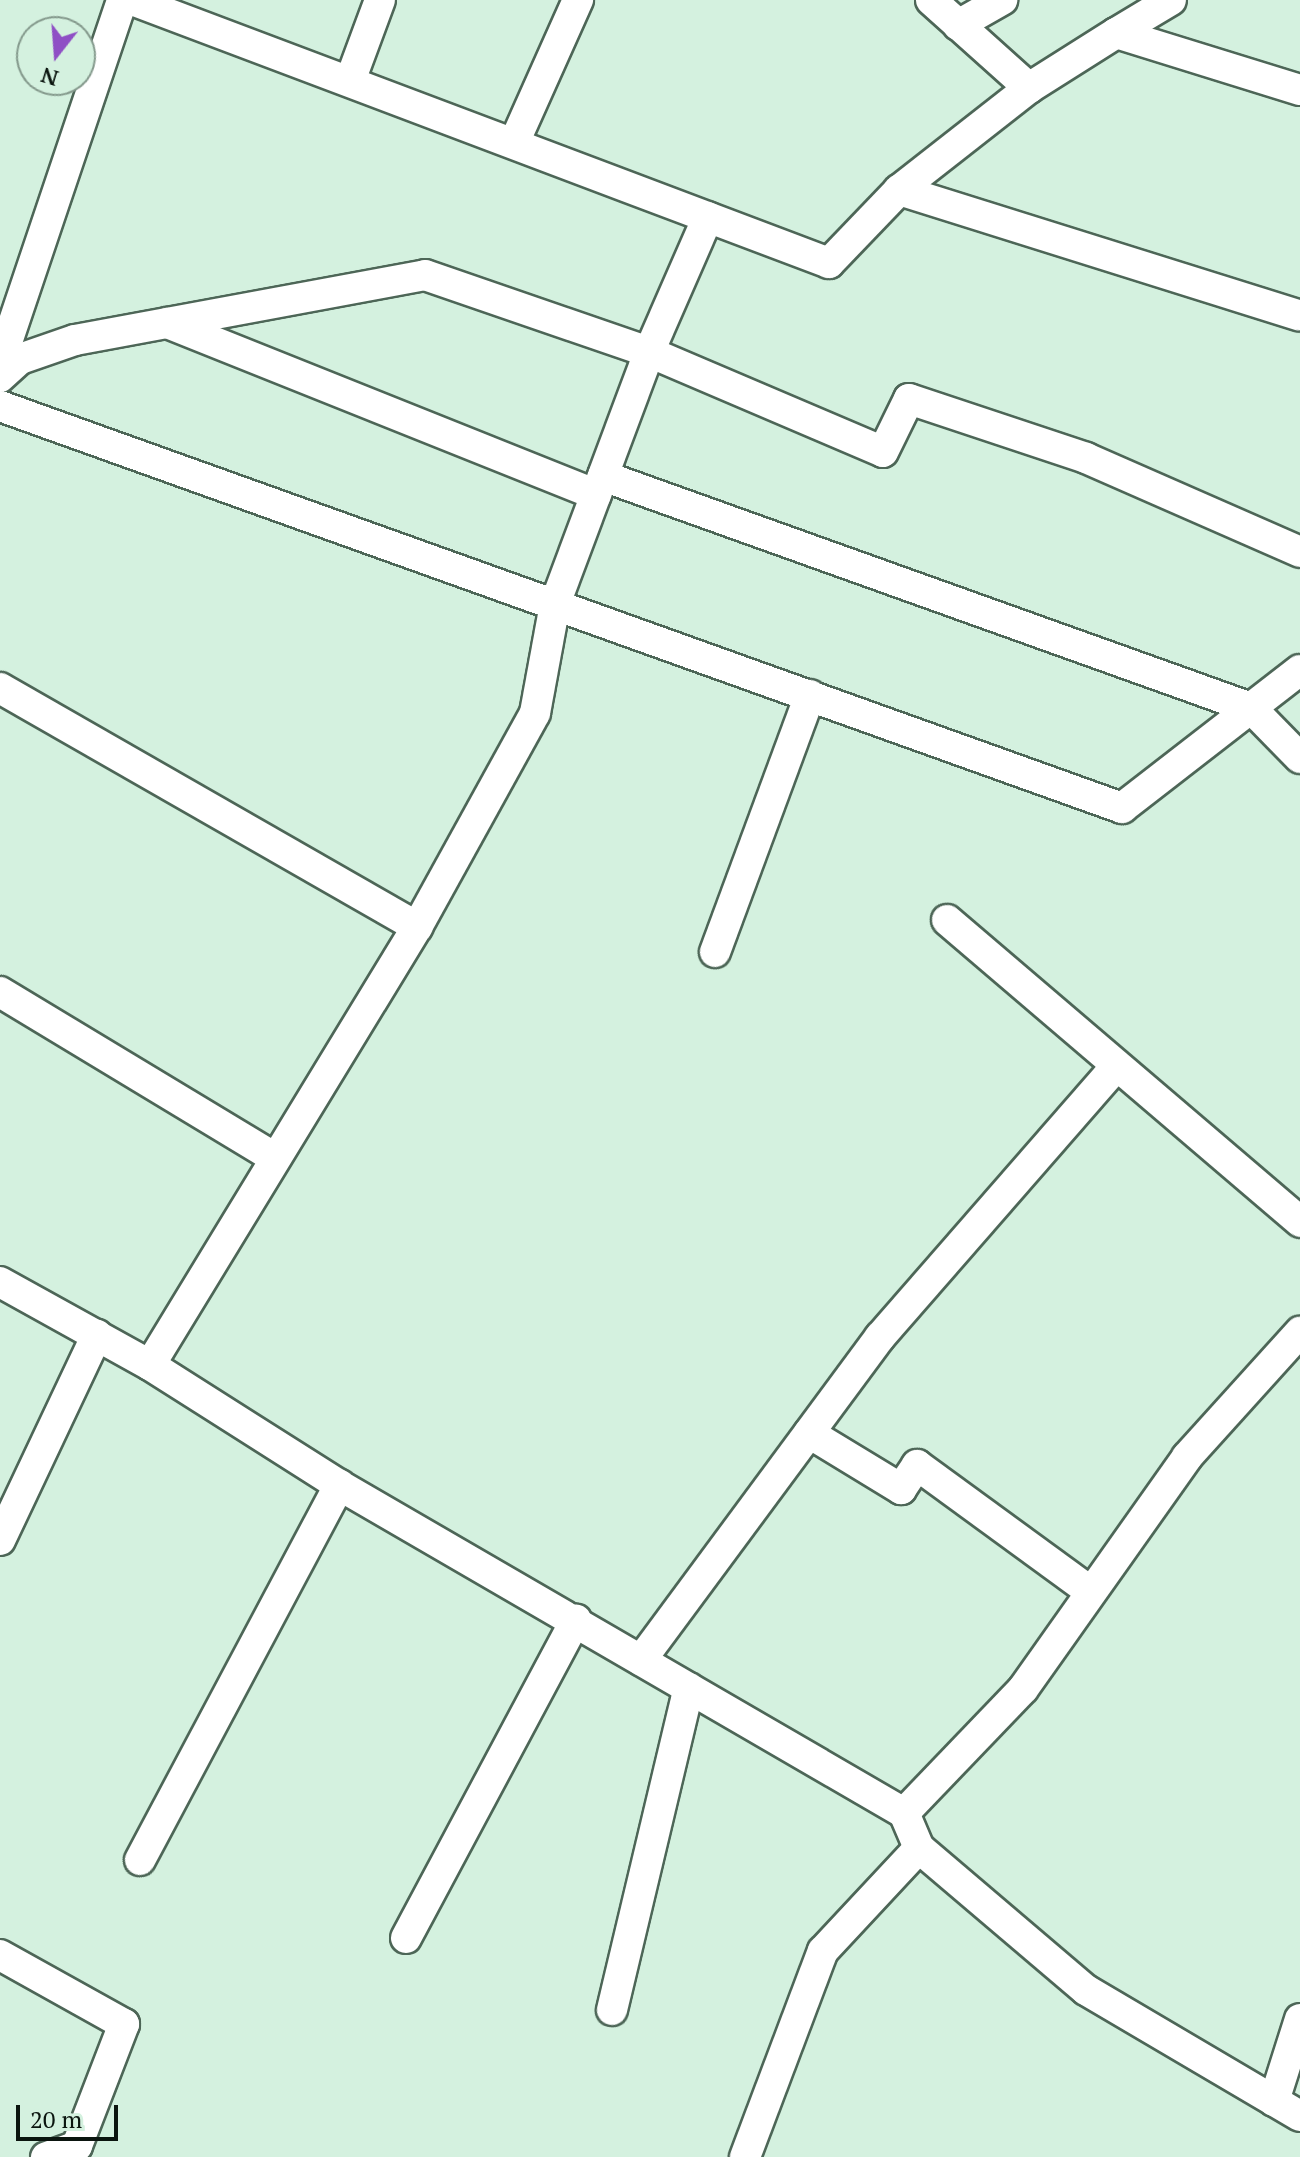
<!DOCTYPE html>
<html>
<head>
<meta charset="utf-8">
<style>
	body { margin:0 }
	#map { position:relative; width:1300px; height:2157px; overflow:hidden; background:#d4f1df; font-family:"PT Serif",serif }
	div>[style] { position:absolute }
	[style*='--x'] { left:calc(var(--x)*1px); top:calc(var(--y)*1px); width:calc(var(--w)*1px); rotate:calc(var(--a)*1deg) }
	.roads { filter:drop-shadow(2px 0 #4d6657) drop-shadow(-2px 0 #4d6657) drop-shadow(0 2px #4d6657) drop-shadow(0 -2px #4d6657) }
	.minor>* { height:30px; margin:-15px; padding:0 15px; transform-origin:15px; border-radius:15px; background:#fff }
	span { translate:-50% -50%; white-space:nowrap; text-align:center; line-height:1.15; -webkit-text-stroke:8px #d4f1df; paint-order:stroke }
	.north { position:absolute; left:16px; top:16px; width:80px; height:80px; box-sizing:border-box; background:#d4f1df; border:2px solid #84998c; border-radius:50%; rotate:197deg; font-size:22px; font-weight:700; line-height:32px; text-align:center; color:#0b150f }
	.north::after { content:''; display:block; margin:auto; width:28px; height:36px; background:#8f4fc5; clip-path:polygon(50% 0,100% 100%,50% 72%,0 100%) }
	.scale { position:absolute; left:16px; top:2105px; width:102px; height:36px; box-sizing:border-box; border:4px solid #0b150f; border-top:0; padding-left:10px; font-size:24px; line-height:28px; white-space:nowrap; color:#0b150f; -webkit-text-stroke:6px #d4f1df; paint-order:stroke }
</style>
</head>
<body>
<div id="map">
	<div class="roads">
		<div class="minor">
			<div style="--x:132;--y:0;--w:745;--a:20.67"></div>
			<div style="--x:829;--y:263;--w:101;--a:-46.2"></div>
			<div style="--x:899;--y:190;--w:165;--a:-38.1"></div>
			<div style="--x:1029;--y:88;--w:103;--a:-32.3"></div>
			<div style="--x:1116;--y:33;--w:193;--a:17.2"></div>
			<div style="--x:931;--y:0;--w:132;--a:41.9"></div>
			<div style="--x:958;--y:25;--w:51;--a:-29.6"></div>
			<div style="--x:1116;--y:33;--w:64;--a:-31"></div>
			<div style="--x:350;--y:81;--w:86;--a:-69.7"></div>
			<div style="--x:514;--y:143;--w:157;--a:-65.9"></div>
			<div style="--x:899;--y:190;--w:420;--a:17.4"></div>
			<div style="--x:167;--y:323;--w:462;--a:21.8"></div>
			<div style="--x:0;--y:363;--w:383;--a:-71.4"></div>
			<div style="--x:0;--y:377;--w:27;--a:-42"></div>
			<div style="--x:20;--y:359;--w:58;--a:-19.1"></div>
			<div style="--x:75;--y:340;--w:356;--a:-10.5"></div>
			<div style="--x:425;--y:275;--w:237;--a:19"></div>
			<div style="--x:649;--y:352;--w:254;--a:23.1"></div>
			<div style="--x:883;--y:452;--w:59;--a:-63.9"></div>
			<div style="--x:909;--y:399;--w:187;--a:18.4"></div>
			<div style="--x:1086;--y:458;--w:234;--a:23.7"></div>
			<div style="--x:0;--y:406;--w:1192;--a:19.71"></div>
			<div style="--x:1122;--y:808;--w:225;--a:-37.8"></div>
			<div style="--x:603;--y:476;--w:688;--a:19.7"></div>
			<div style="--x:1251;--y:708;--w:70;--a:45.6"></div>
			<div style="--x:0;--y:688;--w:481;--a:29.8"></div>
			<div style="--x:947;--y:920;--w:465;--a:40.5"></div>
			<div style="--x:715;--y:952;--w:274;--a:-69.7"></div>
			<div style="--x:0;--y:992;--w:321;--a:31.1"></div>
			<div style="--x:0;--y:1282;--w:171;--a:29"></div>
			<div style="--x:150;--y:1365;--w:224;--a:32.4"></div>
			<div style="--x:339;--y:1485;--w:653;--a:30.14"></div>
			<div style="--x:150;--y:1365;--w:513;--a:-58.63"></div>
			<div style="--x:417;--y:927;--w:244;--a:-61.1"></div>
			<div style="--x:535;--y:713;--w:111;--a:-79.6"></div>
			<div style="--x:555;--y:604;--w:269;--a:-69.5"></div>
			<div style="--x:649;--y:352;--w:147;--a:-66.4"></div>
			<div style="--x:809;--y:1433;--w:108;--a:31.3"></div>
			<div style="--x:901;--y:1489;--w:29;--a:-56"></div>
			<div style="--x:917;--y:1465;--w:215;--a:36.1"></div>
			<div style="--x:0;--y:1540;--w:227;--a:-64.7"></div>
			<div style="--x:641;--y:1660;--w:402;--a:-53.5"></div>
			<div style="--x:880;--y:1337;--w:359;--a:-48.9"></div>
			<div style="--x:919;--y:1848;--w:219;--a:40.4"></div>
			<div style="--x:1086;--y:1990;--w:248;--a:30.5"></div>
			<div style="--x:140;--y:1860;--w:425;--a:-62"></div>
			<div style="--x:406;--y:1938;--w:361;--a:-61.9"></div>
			<div style="--x:0;--y:1955;--w:142;--a:29.1"></div>
			<div style="--x:124;--y:2024;--w:131;--a:111.1"></div>
			<div style="--x:77;--y:2146;--w:33;--a:160"></div>
			<div style="--x:612;--y:2010;--w:331;--a:-76.6"></div>
			<div style="--x:1274;--y:2101;--w:86;--a:-72.4"></div>
			<div style="--x:745;--y:2157;--w:220;--a:-69.3"></div>
			<div style="--x:823;--y:1951;--w:141;--a:-47"></div>
			<div style="--x:919;--y:1848;--w:38;--a:-113"></div>
			<div style="--x:904;--y:1813;--w:172;--a:-46.2"></div>
			<div style="--x:1023;--y:1689;--w:284;--a:-54.7"></div>
			<div style="--x:1187;--y:1457;--w:169;--a:-47.9"></div>
		</div>
	</div>
	<div class="north">N</div>
	<div class="scale">20 m</div>
</div>
</body>
</html>
